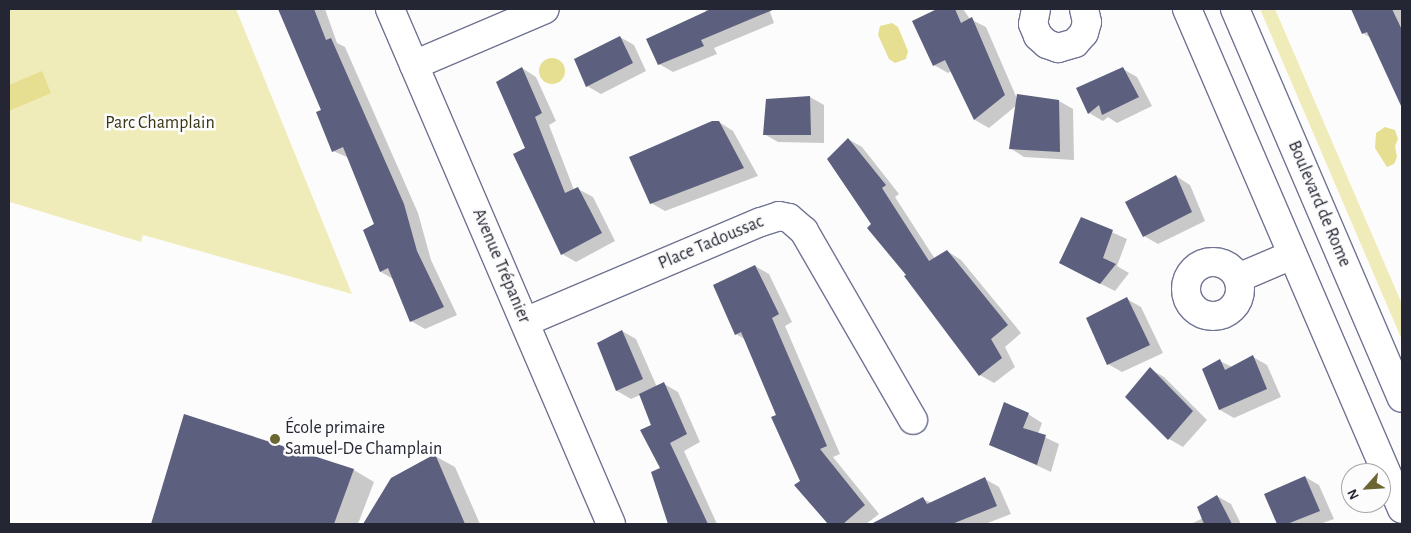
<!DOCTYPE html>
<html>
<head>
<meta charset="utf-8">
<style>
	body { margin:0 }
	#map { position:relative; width:1411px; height:533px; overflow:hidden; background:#fcfcfc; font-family:"Alegreya Sans",sans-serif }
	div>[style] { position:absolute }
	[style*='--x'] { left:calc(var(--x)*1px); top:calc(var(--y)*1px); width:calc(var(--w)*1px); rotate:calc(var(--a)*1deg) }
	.green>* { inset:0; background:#f0ecb9 }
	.water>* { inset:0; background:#e6df92 }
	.round { border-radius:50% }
	.shadow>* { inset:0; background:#0003 }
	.building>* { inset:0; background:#5c5f7e }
	.roads { filter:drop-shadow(1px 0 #707493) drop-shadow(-1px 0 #707493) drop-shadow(0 1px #707493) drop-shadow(0 -1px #707493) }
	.minor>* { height:28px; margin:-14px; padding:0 14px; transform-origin:14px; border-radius:14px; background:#fff }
	.minor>.ring { margin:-14px; padding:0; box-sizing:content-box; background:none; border:28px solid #fff; border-radius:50% }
	.major>* { height:28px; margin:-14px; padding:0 14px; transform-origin:14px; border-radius:14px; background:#fff }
	.dots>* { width:14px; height:14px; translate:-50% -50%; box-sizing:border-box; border:2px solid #fcfcfc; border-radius:50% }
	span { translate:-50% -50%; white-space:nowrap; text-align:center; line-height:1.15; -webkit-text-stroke:5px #fcfcfc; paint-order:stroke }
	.park-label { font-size:18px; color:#393614 }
	.street-label { font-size:18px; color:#242633 }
	.poi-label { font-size:18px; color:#242633 }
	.left { translate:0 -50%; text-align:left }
	.frame { position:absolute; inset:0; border:10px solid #242633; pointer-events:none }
	.north { position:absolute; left:1341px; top:463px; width:50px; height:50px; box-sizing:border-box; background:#fcfcfc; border:1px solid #a6a6ac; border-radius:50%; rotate:244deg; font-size:14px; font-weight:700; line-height:20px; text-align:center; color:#242633 }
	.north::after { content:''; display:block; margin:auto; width:18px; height:22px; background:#6a6531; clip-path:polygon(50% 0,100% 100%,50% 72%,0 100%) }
</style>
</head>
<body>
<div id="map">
	<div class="green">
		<div style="clip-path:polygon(9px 9px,236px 9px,352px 294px,143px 235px,141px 242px,10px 202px,9px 205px)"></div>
		<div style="clip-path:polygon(1260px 9px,1275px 9px,1402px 304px,1402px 340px)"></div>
	</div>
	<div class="water">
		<div style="clip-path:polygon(892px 23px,898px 27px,908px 51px,906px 59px,895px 63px,889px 59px,878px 35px,880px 26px)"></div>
		<div class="round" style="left:539px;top:58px;width:26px;height:26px"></div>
		<div style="clip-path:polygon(42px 71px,51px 93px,9px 111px,9px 85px)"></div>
		<div style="clip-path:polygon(1385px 127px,1395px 130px,1398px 139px,1395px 146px,1397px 157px,1394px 164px,1387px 167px,1375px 148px,1376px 133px)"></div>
	</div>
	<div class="shadow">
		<div style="clip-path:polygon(279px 9px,325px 9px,337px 43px,345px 47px,418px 213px,431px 260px,457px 315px,425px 329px,411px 321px,393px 279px,381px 272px,365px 230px,376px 225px,349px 158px,333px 151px,323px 110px)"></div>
		<div style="clip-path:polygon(705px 9px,769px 9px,774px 23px,714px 48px,717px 54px,673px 72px,659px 64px,706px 12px)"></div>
		<div style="clip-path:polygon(940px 9px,963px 9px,970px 19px,986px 27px,1018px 101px,1059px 101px,1073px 109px,1074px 160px,1024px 157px,1010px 148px,1017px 105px,989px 128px,975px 120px,952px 71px,948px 73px,934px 65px,914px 22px)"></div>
		<div style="clip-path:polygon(1353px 9px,1401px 9px,1402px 98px,1398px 95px,1372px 39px,1363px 33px)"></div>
		<div style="clip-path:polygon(620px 37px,634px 45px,646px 71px,601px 94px,587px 86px)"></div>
		<div style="clip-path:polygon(522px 68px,536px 77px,556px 121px,549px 125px,574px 190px,578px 189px,593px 197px,615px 241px,576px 262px,562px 254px,526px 149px)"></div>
		<div style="clip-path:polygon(1123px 69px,1137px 77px,1152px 106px,1117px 123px,1108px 117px,1103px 121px,1089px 113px,1078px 89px)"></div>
		<div style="clip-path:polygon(810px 97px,824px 105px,824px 143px,778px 142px,764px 134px)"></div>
		<div style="clip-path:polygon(719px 122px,733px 131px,758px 176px,665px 211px,651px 203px)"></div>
		<div style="clip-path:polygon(848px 139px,862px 147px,899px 194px,895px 197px,935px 259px,947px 251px,961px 260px,1021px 333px,1005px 347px,1015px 367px,994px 383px,980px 375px,873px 224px)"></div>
		<div style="clip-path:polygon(1176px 176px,1190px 185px,1205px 221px,1158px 244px,1144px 236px)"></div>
		<div style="clip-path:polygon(1082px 219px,1127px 239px,1117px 266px,1129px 273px,1115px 291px,1075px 271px)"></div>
		<div style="clip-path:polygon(755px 266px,769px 274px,792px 322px,785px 326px,840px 454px,833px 457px,879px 514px,866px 524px,830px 524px,796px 485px,801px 481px,778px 415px,746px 340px,736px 334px,714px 286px)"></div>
		<div style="clip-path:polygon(1127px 299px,1141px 307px,1163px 353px,1122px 372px,1108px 364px)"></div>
		<div style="clip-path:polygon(622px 331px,636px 339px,657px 387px,664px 384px,678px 392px,700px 442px,684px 451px,717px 524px,678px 524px,652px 426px,640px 395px,631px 399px,617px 391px,598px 344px)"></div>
		<div style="clip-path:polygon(1253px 357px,1267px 365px,1281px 397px,1234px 418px,1220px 410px,1204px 370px,1220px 361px,1232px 367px)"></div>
		<div style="clip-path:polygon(1150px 369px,1164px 377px,1207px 420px,1183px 447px,1169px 439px,1126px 397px)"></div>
		<div style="clip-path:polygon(1028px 414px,1042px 423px,1038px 434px,1059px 444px,1051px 472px,990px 444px)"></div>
		<div style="clip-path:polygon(185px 416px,354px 470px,374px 482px,358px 524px,152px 524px)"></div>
		<div style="clip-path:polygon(435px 456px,455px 467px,480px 524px,364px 524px,392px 479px)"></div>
		<div style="clip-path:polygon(1305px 477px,1319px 485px,1334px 519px,1320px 524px,1279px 524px,1266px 495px)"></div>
		<div style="clip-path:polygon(985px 479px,999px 487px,1011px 514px,985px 524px,889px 524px,886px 518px,923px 499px,932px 503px)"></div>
		<div style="clip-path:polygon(1217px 496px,1231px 504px,1241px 524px,1191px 524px,1203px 518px)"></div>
	</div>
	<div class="building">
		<div style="clip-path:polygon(278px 9px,314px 9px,326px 40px,331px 38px,404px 204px,417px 251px,444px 307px,410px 322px,388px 268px,380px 272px,363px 230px,374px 224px,343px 147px,332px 152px,316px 112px,321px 110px)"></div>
		<div style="clip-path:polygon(711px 9px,775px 9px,701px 40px,704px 46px,658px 65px,646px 39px)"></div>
		<div style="clip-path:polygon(937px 9px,955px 9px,961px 23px,972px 17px,1005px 95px,974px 120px,945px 60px,933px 66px,912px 21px)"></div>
		<div style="clip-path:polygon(1351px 9px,1392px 9px,1402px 30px,1402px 108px,1367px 32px,1362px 34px)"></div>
		<div style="clip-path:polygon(620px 36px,633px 63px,586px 87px,574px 59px)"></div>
		<div style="clip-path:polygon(522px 67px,542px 113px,535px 117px,565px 193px,578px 187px,602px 233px,561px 255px,513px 154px,525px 148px,496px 82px)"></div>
		<div style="clip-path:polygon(1123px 67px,1139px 97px,1102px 115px,1099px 105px,1088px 114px,1076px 88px)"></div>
		<div style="clip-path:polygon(1017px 94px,1059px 100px,1060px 152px,1009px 149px)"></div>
		<div style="clip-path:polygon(810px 96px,811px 135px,763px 135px,766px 99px)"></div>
		<div style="clip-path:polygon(712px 121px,719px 121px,744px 168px,650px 204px,629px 157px)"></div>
		<div style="clip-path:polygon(848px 138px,886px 185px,882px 188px,929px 261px,947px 250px,1008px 325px,991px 339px,1002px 358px,979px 376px,904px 276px,906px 275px,867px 228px,871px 224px,827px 159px)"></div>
		<div style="clip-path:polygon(1176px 175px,1192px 212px,1143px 237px,1125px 202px)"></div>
		<div style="clip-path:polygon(1081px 217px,1113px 230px,1103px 258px,1116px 264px,1100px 284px,1059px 263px)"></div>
		<div style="clip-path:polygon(755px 265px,779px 314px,772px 318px,827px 446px,820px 449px,865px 505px,843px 524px,828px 524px,794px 485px,800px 481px,771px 417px,776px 415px,741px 332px,735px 335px,713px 285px)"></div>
		<div style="clip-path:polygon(1127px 297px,1150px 345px,1107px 365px,1086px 318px)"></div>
		<div style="clip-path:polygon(622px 330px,643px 379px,616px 391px,597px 343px)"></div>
		<div style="clip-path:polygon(1253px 355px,1267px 389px,1219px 410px,1202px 369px,1220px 359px,1225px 370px)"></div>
		<div style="clip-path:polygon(1150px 367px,1193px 411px,1168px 440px,1125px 397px)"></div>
		<div style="clip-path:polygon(664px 382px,687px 434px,670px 443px,708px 524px,668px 524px,651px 472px,660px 468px,640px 430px,651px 425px,639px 394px)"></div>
		<div style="clip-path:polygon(1004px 402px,1029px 413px,1023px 428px,1046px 435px,1037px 465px,989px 445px)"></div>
		<div style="clip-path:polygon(184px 414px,354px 469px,334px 524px,151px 524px)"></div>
		<div style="clip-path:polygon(435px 454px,465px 524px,363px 524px,391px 478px)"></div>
		<div style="clip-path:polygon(1305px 476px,1320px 511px,1287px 524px,1277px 524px,1264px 494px)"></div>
		<div style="clip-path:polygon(985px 477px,997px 506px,952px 524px,871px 524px,923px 497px,927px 504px)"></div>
		<div style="clip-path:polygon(1217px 495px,1232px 524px,1204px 524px,1197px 507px)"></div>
	</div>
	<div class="roads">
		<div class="minor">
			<div style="--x:390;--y:9;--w:560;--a:66.77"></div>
			<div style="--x:1036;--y:9;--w:15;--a:101"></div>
			<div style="--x:1033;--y:24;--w:13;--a:67"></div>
			<div style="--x:1038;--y:36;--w:12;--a:42"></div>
			<div style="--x:1047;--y:44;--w:12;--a:20"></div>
			<div style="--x:1058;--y:48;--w:18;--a:-16"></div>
			<div style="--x:1075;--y:43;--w:13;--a:-48"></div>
			<div style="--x:1084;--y:33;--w:11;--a:-75"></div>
			<div style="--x:1087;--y:22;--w:13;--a:-103"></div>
			<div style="--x:414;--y:65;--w:142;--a:-23.1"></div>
			<div class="ring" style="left:1186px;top:262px;width:26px;height:26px"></div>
			<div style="--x:1238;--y:278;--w:59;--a:-23.1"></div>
			<div style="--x:525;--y:322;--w:256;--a:-23"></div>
			<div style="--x:761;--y:222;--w:19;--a:-18"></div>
			<div style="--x:779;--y:216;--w:10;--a:11"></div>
			<div style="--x:789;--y:218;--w:20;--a:41"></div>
			<div style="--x:804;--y:231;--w:218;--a:60"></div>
		</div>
		<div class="major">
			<div style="--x:1187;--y:9;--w:544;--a:66.73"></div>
			<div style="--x:1235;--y:9;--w:423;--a:66.8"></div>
		</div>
	</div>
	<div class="dots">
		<div style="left:275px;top:439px;background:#6a6531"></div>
	</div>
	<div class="park-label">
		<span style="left:160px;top:123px">Parc Champlain</span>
	</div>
	<div class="street-label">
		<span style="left:1319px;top:204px;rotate:67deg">Boulevard de Rome</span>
		<span style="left:711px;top:243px;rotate:-23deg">Place Tadoussac</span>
		<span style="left:501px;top:266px;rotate:67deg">Avenue Trépanier</span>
	</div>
	<div class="poi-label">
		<span class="left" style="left:285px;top:439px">École primaire<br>Samuel-De Champlain</span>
	</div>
	<div class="frame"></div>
	<div class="north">N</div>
</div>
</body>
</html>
